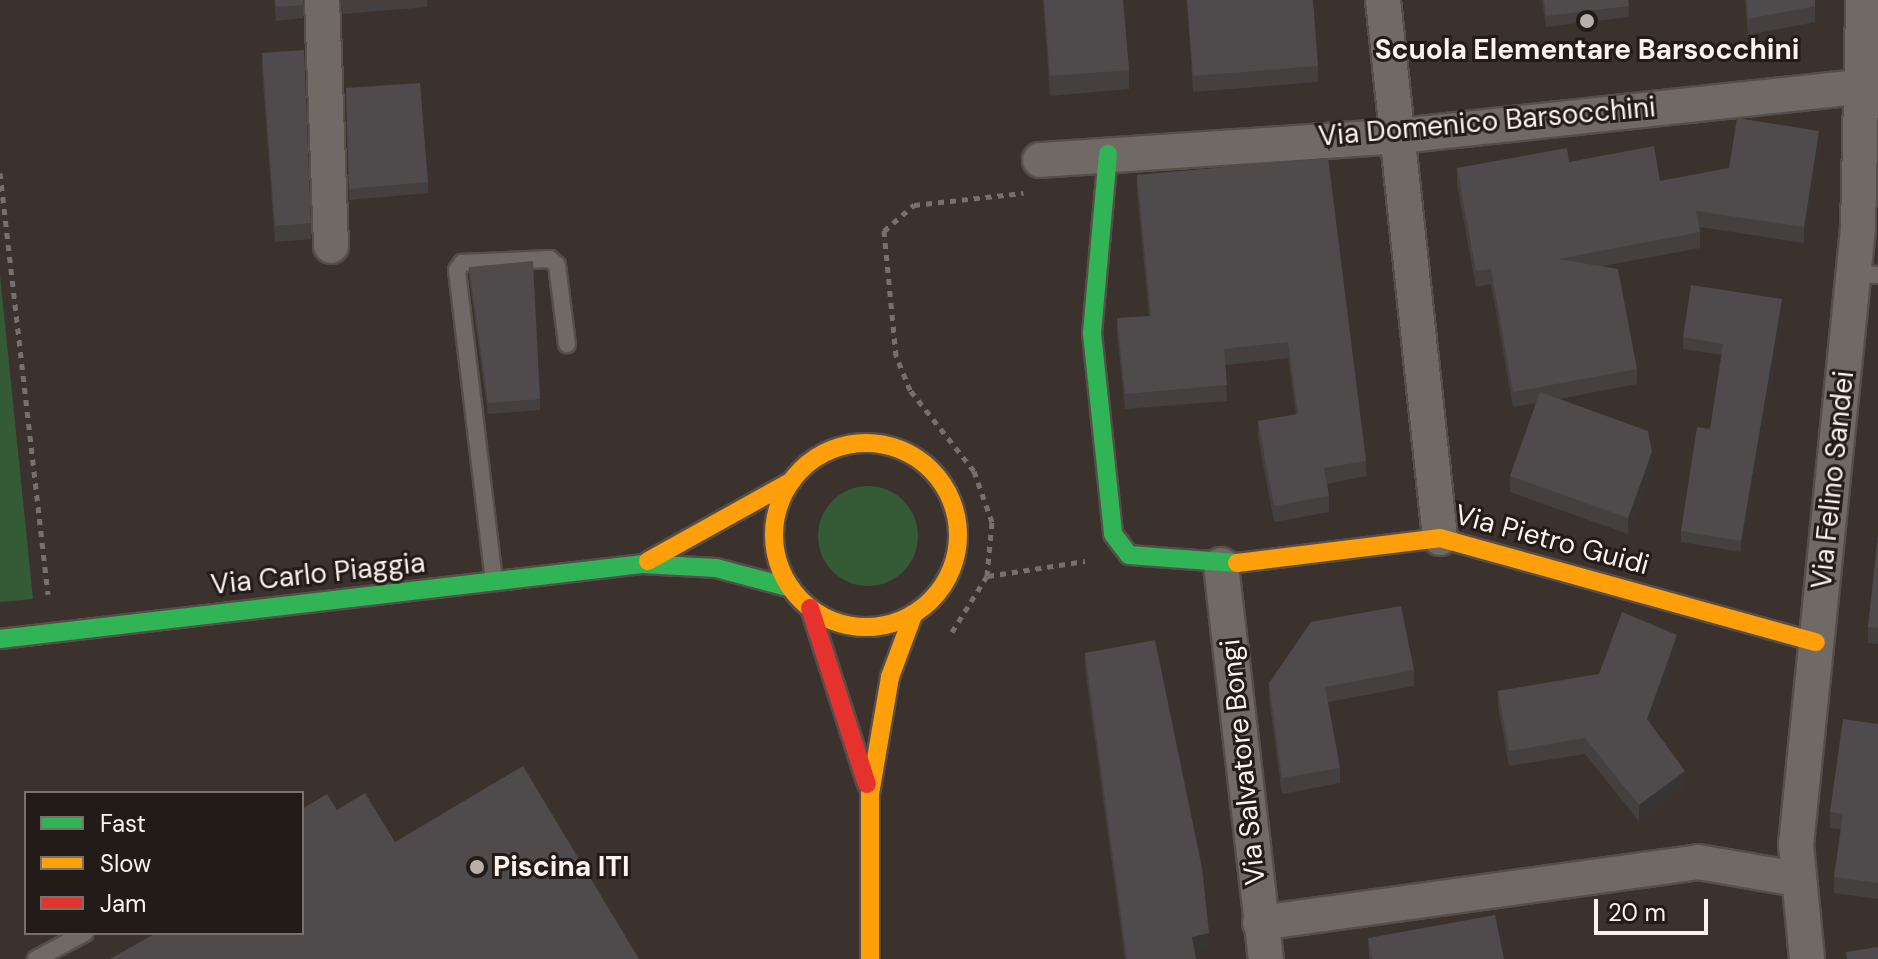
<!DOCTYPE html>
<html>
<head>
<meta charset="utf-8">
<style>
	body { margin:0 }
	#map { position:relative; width:1878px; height:959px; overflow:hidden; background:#3b322e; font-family:"DM Sans",sans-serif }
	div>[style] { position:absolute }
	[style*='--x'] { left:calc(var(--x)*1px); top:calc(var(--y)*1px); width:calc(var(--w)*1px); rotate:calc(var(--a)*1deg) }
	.green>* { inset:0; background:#345b36 }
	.round { border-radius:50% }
	.path>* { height:5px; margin-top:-2.5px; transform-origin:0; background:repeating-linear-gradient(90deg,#77706c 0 6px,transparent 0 12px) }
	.roads { filter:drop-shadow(2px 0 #564e4a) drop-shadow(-2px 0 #564e4a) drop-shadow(0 2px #564e4a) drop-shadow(0 -2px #564e4a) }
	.lane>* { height:16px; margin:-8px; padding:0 8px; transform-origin:8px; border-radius:8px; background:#716965 }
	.street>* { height:34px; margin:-17px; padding:0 17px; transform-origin:17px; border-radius:17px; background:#716965 }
	.fast>* { height:18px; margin:-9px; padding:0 9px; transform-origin:9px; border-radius:9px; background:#30b455 }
	.slow>* { height:18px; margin:-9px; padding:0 9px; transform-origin:9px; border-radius:9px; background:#ff9f0a }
	.slow>.ring { margin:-9px; padding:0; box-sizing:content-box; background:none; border:18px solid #ff9f0a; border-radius:50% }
	.jam>* { height:18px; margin:-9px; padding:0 9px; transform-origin:9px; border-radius:9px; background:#e5322d }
	.wall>* { inset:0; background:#444040 }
	.shaded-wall>* { inset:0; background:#373434 }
	.building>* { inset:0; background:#4f4a4b }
	.dots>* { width:22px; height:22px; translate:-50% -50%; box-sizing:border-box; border:4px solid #221b17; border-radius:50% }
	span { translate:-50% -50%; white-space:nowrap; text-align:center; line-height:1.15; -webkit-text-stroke:6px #221b17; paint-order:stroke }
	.poi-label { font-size:28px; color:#fdf2ed; font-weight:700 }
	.left { translate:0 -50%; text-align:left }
	.street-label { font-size:28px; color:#fdf2ed }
	.legend { position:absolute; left:24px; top:791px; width:280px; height:144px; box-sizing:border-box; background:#221b17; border:2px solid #7a716d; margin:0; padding:10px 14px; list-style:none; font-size:24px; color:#fdf2ed }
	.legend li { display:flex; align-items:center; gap:16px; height:40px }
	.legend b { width:40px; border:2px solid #7a716d }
	.scale { position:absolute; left:1594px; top:899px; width:114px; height:36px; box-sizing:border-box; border:4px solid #fdf2ed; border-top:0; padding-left:10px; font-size:24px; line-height:28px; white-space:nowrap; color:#fdf2ed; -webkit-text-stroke:6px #221b17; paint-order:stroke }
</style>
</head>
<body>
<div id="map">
	<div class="green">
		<div style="clip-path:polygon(0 275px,33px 599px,0 602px)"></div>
		<div class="round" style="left:818px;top:486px;width:100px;height:100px"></div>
	</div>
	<div class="path">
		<div style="--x:0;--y:173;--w:424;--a:83.5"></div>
		<div style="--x:988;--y:576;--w:98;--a:-8.8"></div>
		<div style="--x:952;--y:632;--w:66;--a:-58"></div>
		<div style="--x:987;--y:576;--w:54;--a:-84.7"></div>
		<div style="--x:992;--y:522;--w:54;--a:-109.4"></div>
		<div style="--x:974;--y:471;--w:103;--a:-128.3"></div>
		<div style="--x:910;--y:390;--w:37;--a:-112"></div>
		<div style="--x:896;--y:356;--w:126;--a:-95.5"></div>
		<div style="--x:884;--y:231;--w:40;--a:-41"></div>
		<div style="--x:914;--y:205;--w:110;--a:-6.3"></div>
	</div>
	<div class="roads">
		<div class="lane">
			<div style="--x:1854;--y:273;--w:24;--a:5"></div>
			<div style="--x:494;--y:581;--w:313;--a:-96.8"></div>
			<div style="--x:457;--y:270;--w:9;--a:-54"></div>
			<div style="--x:462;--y:263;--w:88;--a:-2.6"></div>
			<div style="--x:550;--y:259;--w:9;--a:41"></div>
			<div style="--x:557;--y:265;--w:80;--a:82.8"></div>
			<div style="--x:36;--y:959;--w:55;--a:-28"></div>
		</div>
		<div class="street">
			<div style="--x:322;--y:0;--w:246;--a:87.9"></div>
			<div style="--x:1383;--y:0;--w:541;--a:83.95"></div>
			<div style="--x:1040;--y:160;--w:360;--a:-3.8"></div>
			<div style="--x:1399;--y:136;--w:469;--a:-6.1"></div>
			<div style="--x:1221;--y:565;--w:397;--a:83.5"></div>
			<div style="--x:1260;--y:923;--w:442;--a:-7.9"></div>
			<div style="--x:1698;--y:862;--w:99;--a:9.8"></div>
			<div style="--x:1807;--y:959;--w:115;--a:-95.5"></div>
			<div style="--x:1796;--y:845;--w:620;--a:-84.26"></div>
			<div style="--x:1858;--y:228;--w:228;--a:-88.7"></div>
		</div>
		<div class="fast">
			<div style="--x:1108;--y:154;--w:180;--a:95.1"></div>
			<div style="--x:1092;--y:333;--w:202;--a:84"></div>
			<div style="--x:1113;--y:534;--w:26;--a:53"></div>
			<div style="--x:1129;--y:555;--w:108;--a:4.2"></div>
			<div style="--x:0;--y:639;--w:646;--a:-6.66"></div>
			<div style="--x:642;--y:564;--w:74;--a:3.1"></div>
			<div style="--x:716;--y:568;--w:78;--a:14.9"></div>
		</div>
		<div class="slow">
			<div class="ring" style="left:774px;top:443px;width:166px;height:166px"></div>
			<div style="--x:648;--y:561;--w:165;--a:-29.1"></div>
			<div style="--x:1237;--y:563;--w:205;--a:-7"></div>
			<div style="--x:1440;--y:538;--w:390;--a:15.5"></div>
			<div style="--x:870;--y:959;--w:165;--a:-90"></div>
			<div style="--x:870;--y:794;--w:119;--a:-80.3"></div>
			<div style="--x:890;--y:677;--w:66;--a:-69.6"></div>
		</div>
		<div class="jam">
			<div style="--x:810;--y:608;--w:185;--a:72.1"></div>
		</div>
	</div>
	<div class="wall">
		<div style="clip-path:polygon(274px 0,304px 0,303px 18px,276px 21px)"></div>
		<div style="clip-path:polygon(340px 0,427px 0,427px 7px,343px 14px)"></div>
		<div style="clip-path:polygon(1043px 0,1123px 0,1129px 70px,1129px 89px,1050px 96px)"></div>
		<div style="clip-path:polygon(1187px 0,1318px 66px,1318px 82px,1193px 92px)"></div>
		<div style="clip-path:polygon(1542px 0,1628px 0,1629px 17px,1546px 27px)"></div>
		<div style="clip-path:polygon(1745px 0,1815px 0,1815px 22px,1748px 35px)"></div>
		<div style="clip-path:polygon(262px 53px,311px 223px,311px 239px,275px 242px,262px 69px)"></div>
		<div style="clip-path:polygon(346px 88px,428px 182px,428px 193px,349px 200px)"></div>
		<div style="clip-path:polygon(1819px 146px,1804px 243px,1700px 227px,1700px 248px,1603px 266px,1637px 369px,1637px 384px,1559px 399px,1652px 468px,1628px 534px,1510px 492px,1510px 476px,1536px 403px,1513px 407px,1491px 284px,1476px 287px,1457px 184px,1457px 168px,1569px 162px,1660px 181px,1729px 168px)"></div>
		<div style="clip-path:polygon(1328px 158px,1366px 461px,1366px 476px,1327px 484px,1329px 496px,1329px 512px,1274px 522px,1258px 437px,1258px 421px,1296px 414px,1288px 358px,1225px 365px,1227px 401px,1125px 409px,1117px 334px,1117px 318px,1149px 316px,1137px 190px,1137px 175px)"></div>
		<div style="clip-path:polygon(469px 267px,540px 399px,540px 410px,488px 414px,469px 278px)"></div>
		<div style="clip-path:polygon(1782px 311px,1741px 552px,1681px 542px,1681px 531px,1710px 429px,1722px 355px,1683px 349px,1683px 337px)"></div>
		<div style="clip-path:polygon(1878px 535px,1878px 644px,1868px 643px,1868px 627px)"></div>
		<div style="clip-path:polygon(1677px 651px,1650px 724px,1685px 786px,1639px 821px,1585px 754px,1509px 766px,1498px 706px,1498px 691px,1599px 674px)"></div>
		<div style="clip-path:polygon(1085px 653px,1209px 948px,1195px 951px,1196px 959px,1125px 959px,1085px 668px)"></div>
		<div style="clip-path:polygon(1414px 670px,1414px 686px,1328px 702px,1340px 768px,1340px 783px,1282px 794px,1269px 699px,1269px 683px)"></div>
		<div style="clip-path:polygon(1878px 724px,1878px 899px,1834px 893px,1834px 877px,1841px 829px,1830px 828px,1830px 812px)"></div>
		<div style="clip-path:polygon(1368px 938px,1504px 959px,1369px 959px)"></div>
	</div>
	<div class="shaded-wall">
		<div style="clip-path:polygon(1819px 131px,1819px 146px,1804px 243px,1804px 227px)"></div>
		<div style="clip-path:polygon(1782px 299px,1782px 311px,1741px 552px,1741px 541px)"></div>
		<div style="clip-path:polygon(1652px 452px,1652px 468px,1628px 534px,1628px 518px)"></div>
		<div style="clip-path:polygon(1677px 635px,1677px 651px,1647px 735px,1647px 719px)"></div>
		<div style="clip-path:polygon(1685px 771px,1685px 786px,1639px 821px,1639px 805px)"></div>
		<div style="clip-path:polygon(1209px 933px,1209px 948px,1192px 952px,1192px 937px)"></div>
	</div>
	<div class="building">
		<div style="clip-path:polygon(275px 0,303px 0,303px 5px,276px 7px)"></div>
		<div style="clip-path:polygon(1044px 0,1123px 0,1129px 70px,1050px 76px)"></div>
		<div style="clip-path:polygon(1187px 0,1313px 0,1318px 66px,1193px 76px)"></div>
		<div style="clip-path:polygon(1544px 0,1628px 0,1629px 6px,1546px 16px)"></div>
		<div style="clip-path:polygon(1747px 0,1815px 0,1815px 6px,1748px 19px)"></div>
		<div style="clip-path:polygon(304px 50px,311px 223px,275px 226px,262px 53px)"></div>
		<div style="clip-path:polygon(420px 83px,428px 182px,349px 189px,346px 88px)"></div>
		<div style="clip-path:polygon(1737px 118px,1819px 131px,1804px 227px,1696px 211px,1700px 232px,1558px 259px,1618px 269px,1637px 369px,1513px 392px,1491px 269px,1476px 271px,1457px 168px,1567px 148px,1569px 162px,1654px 146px,1660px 181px,1729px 168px)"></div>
		<div style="clip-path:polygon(1328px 158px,1366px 461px,1324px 468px,1329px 496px,1274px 506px,1258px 421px,1298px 414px,1288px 342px,1224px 349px,1227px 385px,1125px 394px,1117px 318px,1151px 316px,1137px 175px)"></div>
		<div style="clip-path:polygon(533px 261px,540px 399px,488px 403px,469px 267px)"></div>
		<div style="clip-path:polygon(1691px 285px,1782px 299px,1741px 541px,1681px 531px,1697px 427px,1710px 429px,1723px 344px,1683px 337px)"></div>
		<div style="clip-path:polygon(1540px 392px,1648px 431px,1652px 452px,1628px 518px,1510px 476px)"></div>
		<div style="clip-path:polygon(1878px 535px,1878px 628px,1868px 627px)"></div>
		<div style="clip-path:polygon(1401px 606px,1414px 670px,1325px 687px,1340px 768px,1282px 778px,1269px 683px,1311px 622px)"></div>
		<div style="clip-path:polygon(1622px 612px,1677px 635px,1647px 719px,1685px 771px,1639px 805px,1585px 738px,1509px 751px,1498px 691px,1599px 674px)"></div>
		<div style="clip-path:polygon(1155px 640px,1202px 868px,1209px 933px,1192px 937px,1196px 959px,1127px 959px,1085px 653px)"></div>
		<div style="clip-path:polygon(1843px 719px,1878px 724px,1878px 883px,1834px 877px,1843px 814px,1830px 812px)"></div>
		<div style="clip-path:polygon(523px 766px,639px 959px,110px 959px,156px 933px,302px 933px,302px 809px,327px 794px,337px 810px,365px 793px,395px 842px)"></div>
		<div style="clip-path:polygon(1495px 915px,1504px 959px,1372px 959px,1368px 938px)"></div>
		<div style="clip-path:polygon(1878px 947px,1878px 959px,1847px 959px,1846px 952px)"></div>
	</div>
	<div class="dots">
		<div style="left:1587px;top:21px;background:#b9afaa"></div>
		<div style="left:477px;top:867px;background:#b9afaa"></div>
	</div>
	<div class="poi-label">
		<span style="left:1587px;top:50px">Scuola Elementare Barsocchini</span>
		<span class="left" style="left:493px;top:867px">Piscina ITI</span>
	</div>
	<div class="street-label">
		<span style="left:1487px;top:122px;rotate:-5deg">Via Domenico Barsocchini</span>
		<span style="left:1833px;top:480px;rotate:-84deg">Via Felino Sandei</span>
		<span style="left:1552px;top:540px;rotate:15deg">Via Pietro Guidi</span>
		<span style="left:318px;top:574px;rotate:-6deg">Via Carlo Piaggia</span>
		<span style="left:1243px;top:762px;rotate:-96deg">Via Salvatore Bongi</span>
	</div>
	<ul class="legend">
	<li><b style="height:10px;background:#30b455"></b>Fast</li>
	<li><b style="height:10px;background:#ff9f0a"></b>Slow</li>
	<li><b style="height:10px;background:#e5322d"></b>Jam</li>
	</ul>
	<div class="scale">20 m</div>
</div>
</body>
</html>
